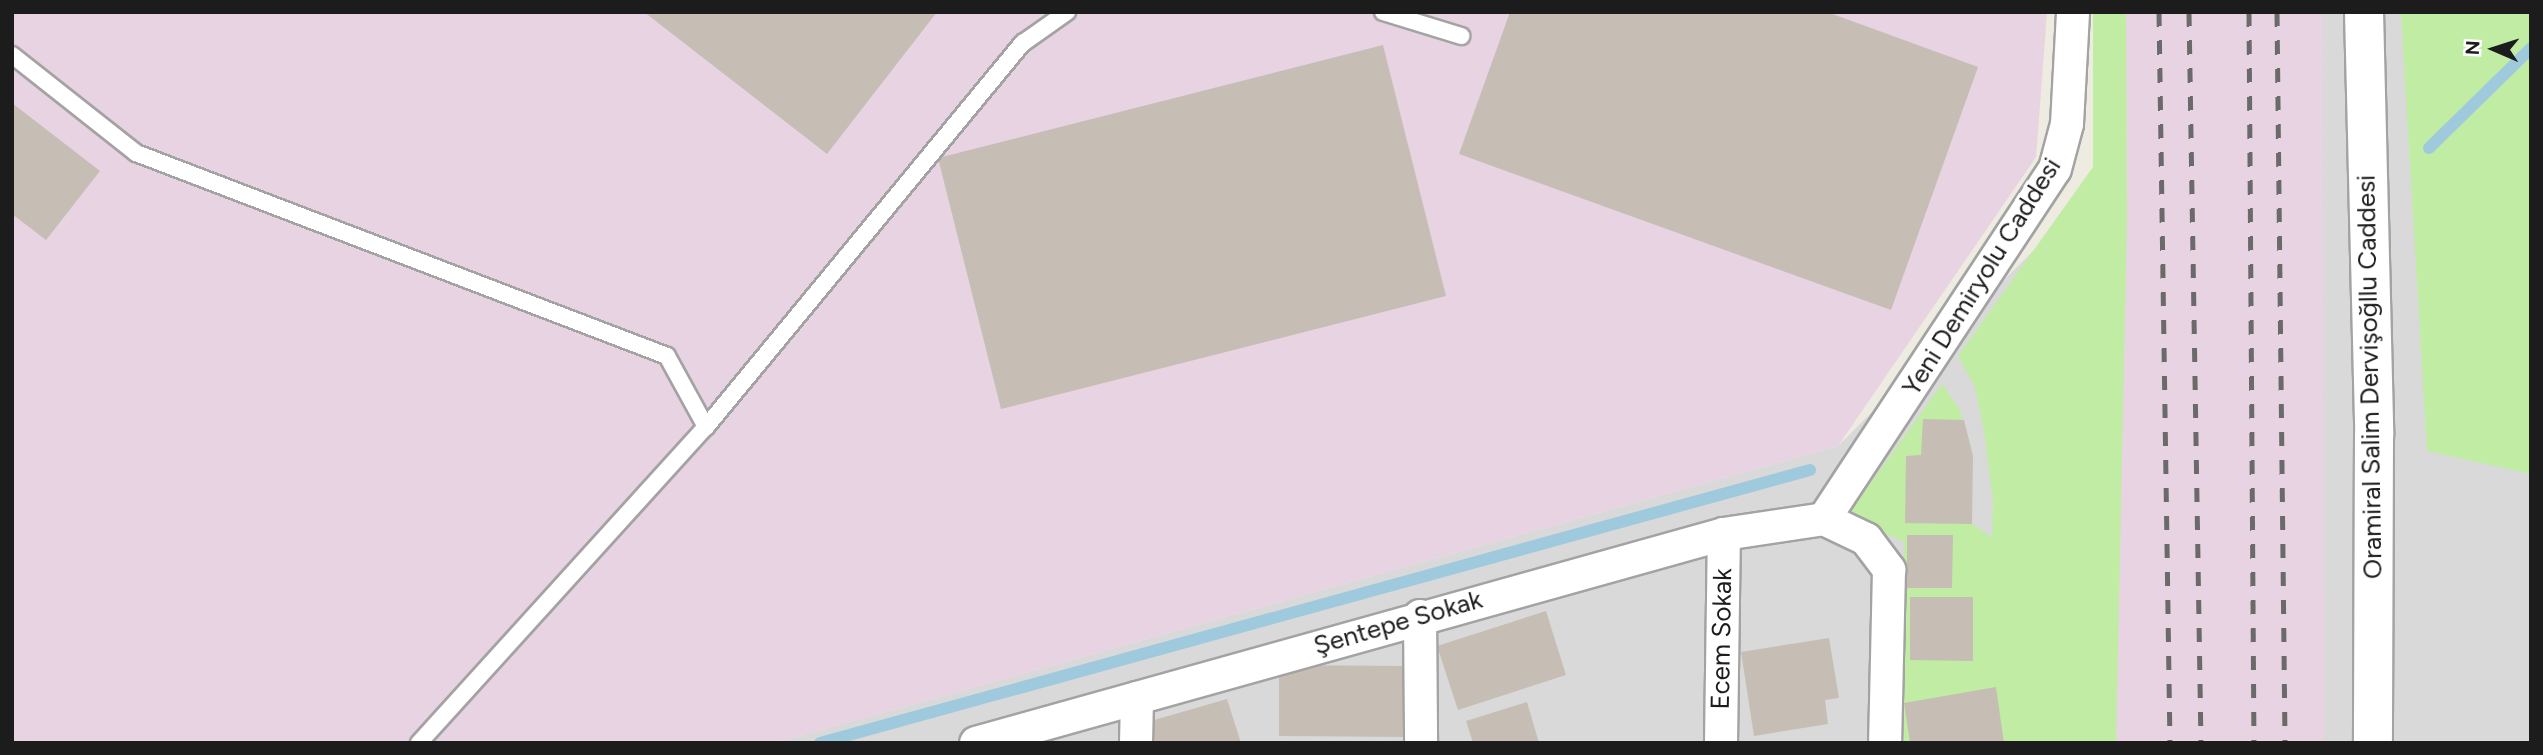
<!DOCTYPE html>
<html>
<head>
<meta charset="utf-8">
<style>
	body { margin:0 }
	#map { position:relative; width:2543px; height:755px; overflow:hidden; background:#eeebe1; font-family:Figtree,sans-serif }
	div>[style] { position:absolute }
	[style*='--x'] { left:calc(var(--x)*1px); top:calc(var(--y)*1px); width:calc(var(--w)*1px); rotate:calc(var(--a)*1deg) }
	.residential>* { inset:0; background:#dad9d9 }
	.industrial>* { inset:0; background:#e8d3e2 }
	.grass>* { inset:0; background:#c0eca4 }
	.stream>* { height:12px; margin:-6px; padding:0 6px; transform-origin:6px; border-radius:6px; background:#9fcade }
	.building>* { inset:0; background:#c6beb4 }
	.roads { filter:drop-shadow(2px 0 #a3a3a3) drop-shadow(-2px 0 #a3a3a3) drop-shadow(0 2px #a3a3a3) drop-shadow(0 -2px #a3a3a3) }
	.service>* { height:16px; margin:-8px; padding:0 8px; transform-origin:8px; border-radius:8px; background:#fff }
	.minor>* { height:32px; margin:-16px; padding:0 16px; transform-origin:16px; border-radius:16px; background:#fff }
	.tertiary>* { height:38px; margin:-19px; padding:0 19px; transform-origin:19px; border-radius:19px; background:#fff }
	.rail>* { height:5px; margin-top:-2.5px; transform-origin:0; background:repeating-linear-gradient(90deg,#6a6a6a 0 14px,transparent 0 28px) }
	span { translate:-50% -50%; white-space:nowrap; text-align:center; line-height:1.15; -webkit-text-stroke:6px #fff; paint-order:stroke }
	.street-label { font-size:26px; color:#1c1c1c }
	.frame { position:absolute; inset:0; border:14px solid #1c1c1c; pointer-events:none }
	.north { position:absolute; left:2459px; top:14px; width:70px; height:70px; -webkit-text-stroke:5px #fff; paint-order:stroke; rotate:273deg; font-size:19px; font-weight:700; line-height:28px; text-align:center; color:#1c1c1c }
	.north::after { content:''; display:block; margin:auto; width:24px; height:32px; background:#1c1c1c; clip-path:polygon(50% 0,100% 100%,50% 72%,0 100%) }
</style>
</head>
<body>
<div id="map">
	<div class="residential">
		<div style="clip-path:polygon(2126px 12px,2531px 12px,2531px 743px,774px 743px,1838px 446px,2032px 252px,2127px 217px)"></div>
	</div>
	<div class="industrial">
		<div style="clip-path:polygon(12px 12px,2047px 12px,2036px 157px,1838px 446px,774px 743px,12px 743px)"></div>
		<div style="clip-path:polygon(2126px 12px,2323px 12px,2324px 743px,2116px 743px,2127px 217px)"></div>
	</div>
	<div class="grass">
		<div style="clip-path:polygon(2093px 12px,2126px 12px,2127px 217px,2116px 743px,1902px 743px,1904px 542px,1847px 516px,1942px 384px,1960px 410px,1973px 456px,1972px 524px,1992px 537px,1993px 502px,1984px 431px,1975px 387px,1958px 356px,2093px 167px)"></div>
		<div style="clip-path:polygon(2401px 12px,2531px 12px,2531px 474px,2427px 451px)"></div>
	</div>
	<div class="stream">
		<div style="--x:2429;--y:148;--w:143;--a:-44.4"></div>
		<div style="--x:820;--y:743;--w:1027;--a:-15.42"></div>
	</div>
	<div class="building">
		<div style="clip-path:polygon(644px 12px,937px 12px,827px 154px)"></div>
		<div style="clip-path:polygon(1510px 12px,1827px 12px,1978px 67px,1891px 310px,1459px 154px)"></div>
		<div style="clip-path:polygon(1383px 45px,1446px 296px,1001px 409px,938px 158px)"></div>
		<div style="clip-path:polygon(12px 103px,100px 171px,46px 240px,12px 214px)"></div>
		<div style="clip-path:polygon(1923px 419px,1964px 420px,1973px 456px,1972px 524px,1905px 523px,1906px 456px,1921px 455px)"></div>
		<div style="clip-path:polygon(1907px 535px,1953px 535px,1952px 588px,1907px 588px)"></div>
		<div style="clip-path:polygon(1910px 597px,1973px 597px,1973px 661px,1910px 660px)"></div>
		<div style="clip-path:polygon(1546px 611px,1566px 675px,1458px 710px,1437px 646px)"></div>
		<div style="clip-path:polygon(1829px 638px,1839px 698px,1825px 700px,1828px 724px,1754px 736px,1741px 652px)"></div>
		<div style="clip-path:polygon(1279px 665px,1408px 666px,1408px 737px,1279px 736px)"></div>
		<div style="clip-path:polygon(1996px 687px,2004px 743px,1910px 743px,1904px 703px)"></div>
		<div style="clip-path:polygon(1227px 699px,1241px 743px,1151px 743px,1144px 723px)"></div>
		<div style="clip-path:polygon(1527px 702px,1539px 743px,1473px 743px,1466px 721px)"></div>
	</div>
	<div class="roads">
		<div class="service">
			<div style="--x:1383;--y:12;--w:82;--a:17.1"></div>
			<div style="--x:12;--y:55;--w:158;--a:38.3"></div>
			<div style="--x:136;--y:153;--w:568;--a:20.92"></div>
			<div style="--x:667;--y:356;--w:81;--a:61.2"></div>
			<div style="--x:419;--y:743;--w:427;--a:-47.8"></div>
			<div style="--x:706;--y:427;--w:498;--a:-50.5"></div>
			<div style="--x:1023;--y:43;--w:54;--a:-35.2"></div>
		</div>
		<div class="minor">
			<div style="--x:1824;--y:519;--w:419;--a:-56.6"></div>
			<div style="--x:2055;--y:169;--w:47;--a:-75.1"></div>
			<div style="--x:2067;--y:124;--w:112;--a:-86.9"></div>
			<div style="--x:1824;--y:519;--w:47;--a:25.5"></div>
			<div style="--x:1866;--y:539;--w:39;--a:53"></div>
			<div style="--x:1889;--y:570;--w:173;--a:91.3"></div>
			<div style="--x:1420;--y:616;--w:127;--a:89.5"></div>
			<div style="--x:976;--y:743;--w:777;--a:-15.61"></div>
			<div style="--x:1724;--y:534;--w:101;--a:-8.5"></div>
			<div style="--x:1136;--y:743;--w:45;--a:-88.7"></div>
			<div style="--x:1721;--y:743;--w:209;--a:-89.2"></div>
		</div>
		<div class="tertiary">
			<div style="--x:2364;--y:12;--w:423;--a:88.6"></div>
			<div style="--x:2374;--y:435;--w:308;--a:90.2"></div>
		</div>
	</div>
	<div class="rail">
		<div style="--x:2159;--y:12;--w:731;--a:89.14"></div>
		<div style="--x:2189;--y:12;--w:731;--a:89.06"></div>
		<div style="--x:2249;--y:12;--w:731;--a:89.61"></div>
		<div style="--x:2277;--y:12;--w:731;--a:89.37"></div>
	</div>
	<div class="street-label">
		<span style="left:1982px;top:277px;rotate:-58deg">Yeni Demiryolu Caddesi</span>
		<span style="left:2370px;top:377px;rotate:-91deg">Oramiral Salim Dervişoğllu Caddesi</span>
		<span style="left:1398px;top:623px;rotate:-16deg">Şentepe Sokak</span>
		<span style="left:1722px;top:639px;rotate:-89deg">Ecem Sokak</span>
	</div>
	<div class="frame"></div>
	<div class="north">N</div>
</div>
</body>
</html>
